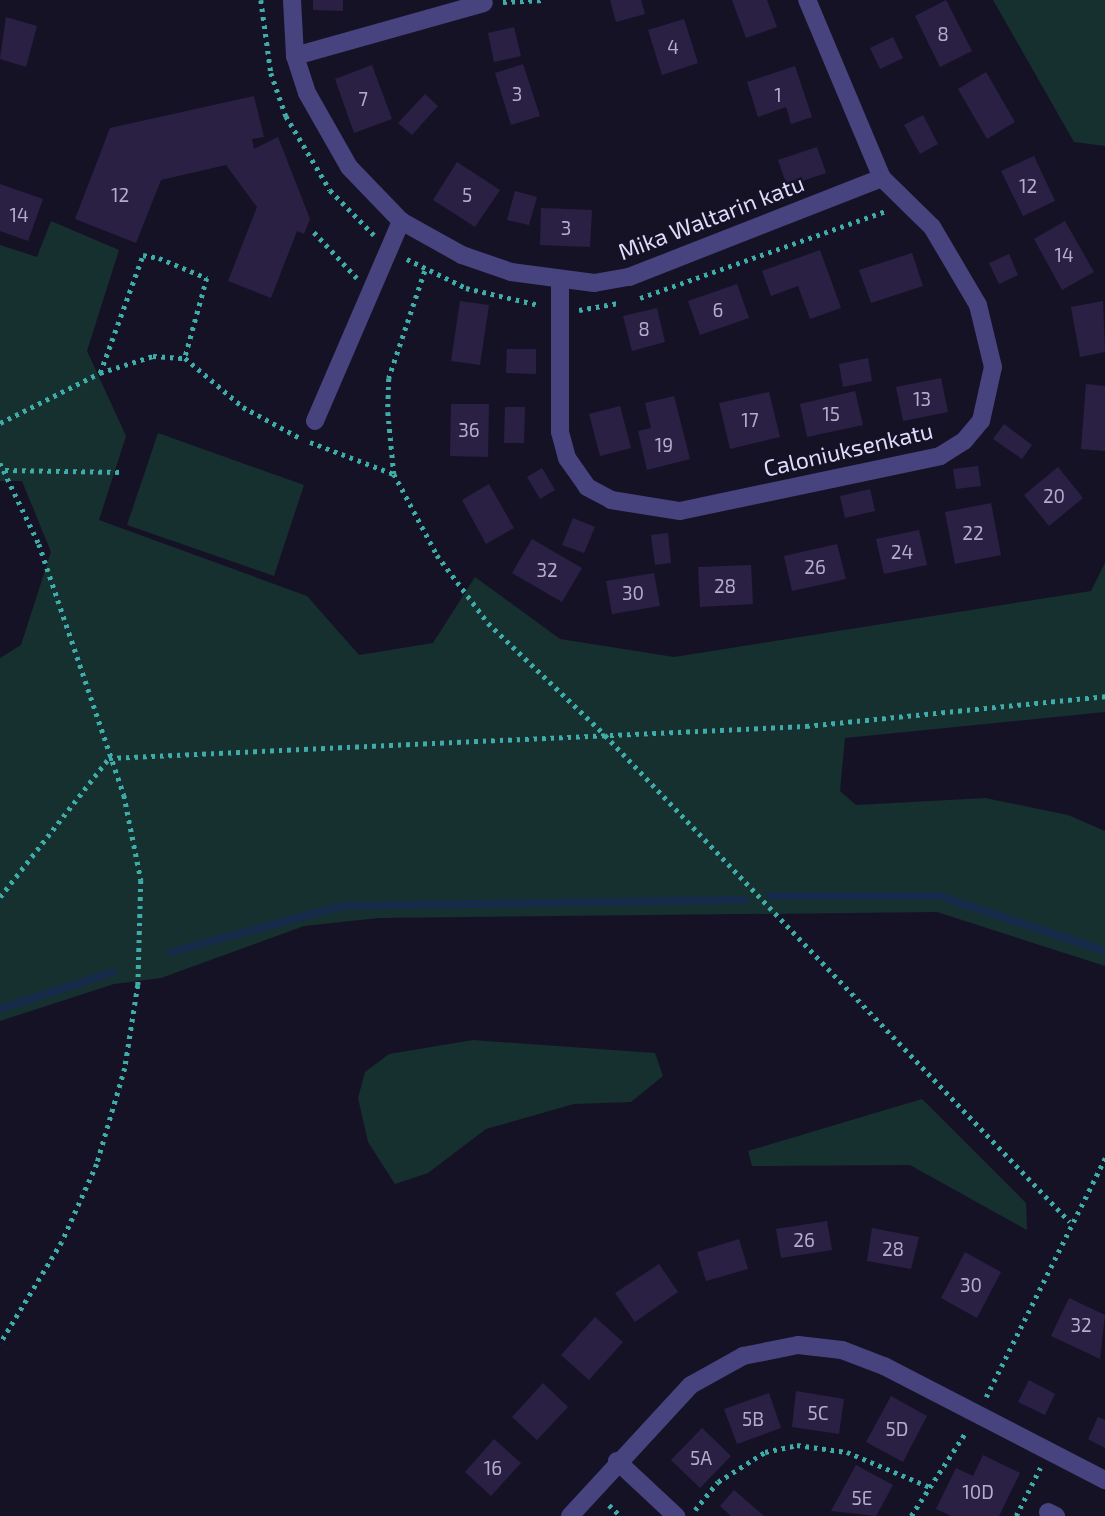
<!DOCTYPE html>
<html>
<head>
<meta charset="utf-8">
<style>
	body { margin:0 }
	#map { position:relative; width:1105px; height:1516px; overflow:hidden; background:#161226; font-family:"Exo 2",sans-serif }
	div>[style] { position:absolute }
	[style*='--x'] { left:calc(var(--x)*1px); top:calc(var(--y)*1px); width:calc(var(--w)*1px); rotate:calc(var(--a)*1deg) }
	.green>* { inset:0; background:#162f2f }
	.stream>* { height:8px; margin:-4px; padding:0 4px; transform-origin:4px; border-radius:4px; background:#162a4a }
	.building>* { inset:0; background:#292044 }
	.path>* { height:4.5px; margin-top:-2.25px; transform-origin:0; background:repeating-linear-gradient(90deg,#3eaca9 0 3.5px,transparent 0 8.5px) }
	.minor>* { height:18px; margin:-9px; padding:0 9px; transform-origin:9px; border-radius:9px; background:#47437f }
	span { translate:-50% -50%; white-space:nowrap; text-align:center; line-height:1.15; -webkit-text-stroke:5px #161226; paint-order:stroke }
	.number-label { font-size:19px; color:#b2accd }
	.number-label span { -webkit-text-stroke-width:0 }
	.street-label { font-size:23px; color:#dfdbfb }
</style>
</head>
<body>
<div id="map">
	<div class="green">
		<div style="clip-path:polygon(993px 0,1105px 0,1105px 146px,1074px 142px)"></div>
		<div style="clip-path:polygon(51px 221px,119px 250px,87px 351px,126px 436px,99px 520px,307px 596px,359px 655px,433px 643px,475px 577px,560px 639px,674px 657px,1091px 591px,1105px 563px,1105px 712px,845px 738px,840px 791px,856px 805px,985px 798px,1068px 815px,1105px 831px,1105px 966px,937px 912px,379px 918px,304px 926px,161px 978px,114px 984px,0 1021px,0 658px,21px 645px,51px 552px,22px 481px,0 481px,0 245px,37px 257px)"></div>
		<div style="clip-path:polygon(158px 433px,304px 485px,274px 576px,127px 525px)"></div>
		<div style="clip-path:polygon(473px 1040px,655px 1053px,663px 1076px,631px 1102px,574px 1104px,486px 1129px,428px 1173px,395px 1184px,368px 1142px,358px 1098px,365px 1072px,389px 1054px)"></div>
		<div style="clip-path:polygon(922px 1099px,1026px 1203px,1027px 1230px,910px 1165px,752px 1166px,748px 1151px)"></div>
	</div>
	<div class="stream">
		<div style="--x:770;--y:896;--w:169;--a:0"></div>
		<div style="--x:939;--y:896;--w:175;--a:18.3"></div>
		<div style="--x:171;--y:952;--w:178;--a:-15"></div>
		<div style="--x:343;--y:906;--w:402;--a:-0.9"></div>
		<div style="--x:0;--y:1009;--w:119;--a:-18.1"></div>
	</div>
	<div class="building">
		<div style="clip-path:polygon(313px 0,343px 0,343px 11px,313px 10px)"></div>
		<div style="clip-path:polygon(610px 0,641px 0,645px 14px,616px 22px)"></div>
		<div style="clip-path:polygon(732px 0,767px 0,777px 27px,746px 38px)"></div>
		<div style="clip-path:polygon(946px 0,972px 51px,940px 67px,915px 16px)"></div>
		<div style="clip-path:polygon(6px 17px,37px 26px,26px 67px,0 59px)"></div>
		<div style="clip-path:polygon(684px 19px,698px 63px,662px 75px,648px 30px)"></div>
		<div style="clip-path:polygon(514px 27px,521px 56px,494px 62px,488px 33px)"></div>
		<div style="clip-path:polygon(893px 37px,903px 58px,880px 69px,870px 48px)"></div>
		<div style="clip-path:polygon(523px 64px,540px 116px,511px 125px,495px 73px)"></div>
		<div style="clip-path:polygon(372px 65px,392px 119px,354px 133px,335px 79px)"></div>
		<div style="clip-path:polygon(795px 66px,812px 117px,791px 124px,786px 107px,758px 117px,747px 82px)"></div>
		<div style="clip-path:polygon(986px 72px,1015px 122px,987px 139px,958px 89px)"></div>
		<div style="clip-path:polygon(425px 94px,438px 106px,412px 135px,398px 123px)"></div>
		<div style="clip-path:polygon(254px 96px,264px 137px,252px 139px,254px 149px,278px 137px,310px 219px,304px 234px,297px 231px,271px 298px,228px 281px,257px 207px,226px 165px,161px 180px,136px 243px,75px 219px,110px 128px)"></div>
		<div style="clip-path:polygon(923px 115px,938px 144px,920px 154px,904px 125px)"></div>
		<div style="clip-path:polygon(817px 147px,826px 173px,787px 186px,778px 160px)"></div>
		<div style="clip-path:polygon(1034px 156px,1055px 201px,1023px 216px,1001px 171px)"></div>
		<div style="clip-path:polygon(457px 162px,500px 190px,475px 227px,433px 200px)"></div>
		<div style="clip-path:polygon(0 184px,43px 199px,28px 241px,0 231px)"></div>
		<div style="clip-path:polygon(515px 191px,537px 197px,529px 225px,507px 220px)"></div>
		<div style="clip-path:polygon(541px 208px,592px 210px,590px 247px,540px 245px)"></div>
		<div style="clip-path:polygon(1065px 221px,1094px 272px,1062px 290px,1034px 239px)"></div>
		<div style="clip-path:polygon(820px 250px,841px 308px,810px 319px,798px 286px,771px 296px,762px 271px)"></div>
		<div style="clip-path:polygon(912px 253px,923px 286px,871px 303px,859px 270px)"></div>
		<div style="clip-path:polygon(1009px 254px,1018px 275px,999px 284px,989px 263px)"></div>
		<div style="clip-path:polygon(737px 284px,749px 318px,700px 335px,688px 301px)"></div>
		<div style="clip-path:polygon(460px 301px,489px 305px,480px 365px,451px 361px)"></div>
		<div style="clip-path:polygon(1103px 301px,1105px 352px,1080px 357px,1071px 307px)"></div>
		<div style="clip-path:polygon(657px 308px,665px 342px,632px 351px,623px 316px)"></div>
		<div style="clip-path:polygon(507px 349px,536px 349px,536px 374px,506px 373px)"></div>
		<div style="clip-path:polygon(868px 358px,872px 381px,843px 387px,839px 364px)"></div>
		<div style="clip-path:polygon(941px 378px,948px 412px,903px 421px,896px 387px)"></div>
		<div style="clip-path:polygon(1086px 384px,1105px 386px,1105px 451px,1081px 449px)"></div>
		<div style="clip-path:polygon(855px 391px,863px 425px,807px 437px,800px 404px)"></div>
		<div style="clip-path:polygon(769px 392px,780px 437px,730px 449px,719px 403px)"></div>
		<div style="clip-path:polygon(674px 396px,690px 459px,647px 470px,638px 431px,651px 428px,645px 403px)"></div>
		<div style="clip-path:polygon(451px 404px,489px 404px,488px 457px,450px 456px)"></div>
		<div style="clip-path:polygon(620px 406px,631px 448px,600px 456px,589px 414px)"></div>
		<div style="clip-path:polygon(505px 407px,525px 407px,524px 443px,504px 443px)"></div>
		<div style="clip-path:polygon(1004px 424px,1032px 445px,1022px 459px,993px 439px)"></div>
		<div style="clip-path:polygon(978px 466px,981px 486px,956px 489px,953px 469px)"></div>
		<div style="clip-path:polygon(1058px 467px,1083px 498px,1049px 526px,1024px 495px)"></div>
		<div style="clip-path:polygon(542px 468px,555px 490px,540px 499px,527px 477px)"></div>
		<div style="clip-path:polygon(489px 484px,514px 528px,486px 544px,462px 500px)"></div>
		<div style="clip-path:polygon(870px 489px,875px 511px,845px 518px,840px 496px)"></div>
		<div style="clip-path:polygon(991px 503px,1001px 555px,955px 564px,945px 512px)"></div>
		<div style="clip-path:polygon(573px 518px,595px 527px,584px 553px,562px 545px)"></div>
		<div style="clip-path:polygon(919px 530px,927px 565px,884px 574px,876px 539px)"></div>
		<div style="clip-path:polygon(668px 533px,671px 563px,655px 565px,651px 535px)"></div>
		<div style="clip-path:polygon(532px 539px,582px 568px,562px 602px,512px 573px)"></div>
		<div style="clip-path:polygon(837px 544px,846px 579px,792px 591px,784px 556px)"></div>
		<div style="clip-path:polygon(751px 565px,753px 604px,700px 607px,698px 567px)"></div>
		<div style="clip-path:polygon(654px 573px,660px 606px,612px 614px,606px 581px)"></div>
		<div style="clip-path:polygon(827px 1221px,832px 1250px,781px 1258px,776px 1229px)"></div>
		<div style="clip-path:polygon(872px 1228px,919px 1237px,911px 1269px,867px 1261px)"></div>
		<div style="clip-path:polygon(739px 1239px,748px 1269px,706px 1281px,697px 1252px)"></div>
		<div style="clip-path:polygon(965px 1252px,1001px 1272px,977px 1318px,941px 1298px)"></div>
		<div style="clip-path:polygon(659px 1264px,678px 1292px,635px 1322px,615px 1293px)"></div>
		<div style="clip-path:polygon(1069px 1298px,1105px 1315px,1100px 1359px,1051px 1336px)"></div>
		<div style="clip-path:polygon(595px 1317px,623px 1342px,589px 1380px,561px 1355px)"></div>
		<div style="clip-path:polygon(1029px 1380px,1055px 1394px,1045px 1415px,1018px 1402px)"></div>
		<div style="clip-path:polygon(543px 1383px,568px 1407px,537px 1440px,512px 1417px)"></div>
		<div style="clip-path:polygon(796px 1391px,844px 1399px,839px 1434px,792px 1427px)"></div>
		<div style="clip-path:polygon(769px 1393px,781px 1428px,737px 1444px,724px 1409px)"></div>
		<div style="clip-path:polygon(891px 1396px,927px 1416px,903px 1462px,866px 1442px)"></div>
		<div style="clip-path:polygon(1098px 1417px,1105px 1420px,1105px 1448px,1088px 1439px)"></div>
		<div style="clip-path:polygon(702px 1428px,731px 1456px,700px 1488px,671px 1460px)"></div>
		<div style="clip-path:polygon(494px 1439px,521px 1463px,491px 1496px,465px 1472px)"></div>
		<div style="clip-path:polygon(983px 1455px,1020px 1473px,999px 1516px,951px 1516px,936px 1509px,956px 1468px,973px 1476px)"></div>
		<div style="clip-path:polygon(856px 1465px,893px 1485px,876px 1516px,831px 1511px)"></div>
		<div style="clip-path:polygon(734px 1490px,764px 1516px,731px 1516px,720px 1506px)"></div>
	</div>
	<div class="path">
		<div style="--x:261;--y:0;--w:74;--a:82.2"></div>
		<div style="--x:271;--y:73;--w:46;--a:70.8"></div>
		<div style="--x:286;--y:116;--w:86;--a:59.3"></div>
		<div style="--x:330;--y:190;--w:63;--a:45.6"></div>
		<div style="--x:503;--y:2;--w:41;--a:-2.8"></div>
		<div style="--x:314;--y:232;--w:63;--a:46.9"></div>
		<div style="--x:407;--y:259;--w:66;--a:26.2"></div>
		<div style="--x:466;--y:288;--w:75;--a:13.1"></div>
		<div style="--x:425;--y:271;--w:113;--a:108.6"></div>
		<div style="--x:389;--y:378;--w:34;--a:92"></div>
		<div style="--x:388;--y:412;--w:62;--a:84.5"></div>
		<div style="--x:394;--y:474;--w:92;--a:62"></div>
		<div style="--x:437;--y:555;--w:85;--a:53.1"></div>
		<div style="--x:488;--y:623;--w:162;--a:43.7"></div>
		<div style="--x:605;--y:735;--w:673;--a:46.32"></div>
		<div style="--x:640;--y:298;--w:261;--a:-19.5"></div>
		<div style="--x:579;--y:310;--w:40;--a:-10"></div>
		<div style="--x:100;--y:373;--w:126;--a:-70"></div>
		<div style="--x:143;--y:255;--w:16;--a:11"></div>
		<div style="--x:159;--y:258;--w:52;--a:22.6"></div>
		<div style="--x:207;--y:278;--w:83;--a:105.4"></div>
		<div style="--x:185;--y:358;--w:76;--a:40.2"></div>
		<div style="--x:243;--y:407;--w:67;--a:28.5"></div>
		<div style="--x:0;--y:423;--w:112;--a:-26.6"></div>
		<div style="--x:100;--y:373;--w:56;--a:-17.8"></div>
		<div style="--x:153;--y:356;--w:32;--a:4"></div>
		<div style="--x:310;--y:442;--w:90;--a:20.9"></div>
		<div style="--x:0;--y:463;--w:90;--a:64.3"></div>
		<div style="--x:39;--y:544;--w:265;--a:71.3"></div>
		<div style="--x:124;--y:795;--w:87;--a:78.7"></div>
		<div style="--x:141;--y:880;--w:105;--a:91.6"></div>
		<div style="--x:138;--y:985;--w:84;--a:98.9"></div>
		<div style="--x:125;--y:1068;--w:100;--a:106.3"></div>
		<div style="--x:97;--y:1164;--w:85;--a:114.2"></div>
		<div style="--x:62;--y:1242;--w:119;--a:121.3"></div>
		<div style="--x:5;--y:470;--w:117;--a:1"></div>
		<div style="--x:0;--y:897;--w:177;--a:-51.9"></div>
		<div style="--x:109;--y:758;--w:698;--a:-2.63"></div>
		<div style="--x:806;--y:726;--w:301;--a:-5.7"></div>
		<div style="--x:986;--y:1397;--w:267;--a:-63.5"></div>
		<div style="--x:609;--y:1505;--w:16;--a:43"></div>
		<div style="--x:695;--y:1510;--w:36;--a:-51"></div>
		<div style="--x:718;--y:1482;--w:56;--a:-32.6"></div>
		<div style="--x:765;--y:1452;--w:33;--a:-12"></div>
		<div style="--x:797;--y:1445;--w:50;--a:8"></div>
		<div style="--x:847;--y:1452;--w:90;--a:22.9"></div>
		<div style="--x:911;--y:1516;--w:100;--a:-56.8"></div>
		<div style="--x:1016;--y:1516;--w:54;--a:-63.4"></div>
	</div>
	<div class="minor">
		<div style="--x:292;--y:0;--w:56;--a:86.9"></div>
		<div style="--x:295;--y:56;--w:39;--a:72"></div>
		<div style="--x:307;--y:93;--w:85;--a:60.4"></div>
		<div style="--x:349;--y:167;--w:75;--a:46.1"></div>
		<div style="--x:401;--y:221;--w:70;--a:29.1"></div>
		<div style="--x:462;--y:255;--w:52;--a:19.1"></div>
		<div style="--x:511;--y:272;--w:84;--a:7.5"></div>
		<div style="--x:594;--y:283;--w:36;--a:-10"></div>
		<div style="--x:629;--y:277;--w:272;--a:-21.4"></div>
		<div style="--x:295;--y:56;--w:196;--a:-15.7"></div>
		<div style="--x:560;--y:280;--w:152;--a:90"></div>
		<div style="--x:560;--y:432;--w:27;--a:75"></div>
		<div style="--x:567;--y:458;--w:35;--a:55"></div>
		<div style="--x:587;--y:487;--w:27;--a:28"></div>
		<div style="--x:611;--y:500;--w:70;--a:9.1"></div>
		<div style="--x:680;--y:511;--w:266;--a:-11.9"></div>
		<div style="--x:940;--y:456;--w:28;--a:-32"></div>
		<div style="--x:964;--y:441;--w:26;--a:-50"></div>
		<div style="--x:981;--y:421;--w:55;--a:-77.5"></div>
		<div style="--x:993;--y:367;--w:64;--a:-103.6"></div>
		<div style="--x:978;--y:305;--w:91;--a:-120.5"></div>
		<div style="--x:932;--y:227;--w:70;--a:-135.6"></div>
		<div style="--x:882;--y:178;--w:193;--a:-112.8"></div>
		<div style="--x:315;--y:421;--w:218;--a:-66.7"></div>
		<div style="--x:617;--y:1461;--w:81;--a:43"></div>
		<div style="--x:1048;--y:1512;--w:9;--a:27"></div>
		<div style="--x:570;--y:1516;--w:178;--a:-47.3"></div>
		<div style="--x:691;--y:1385;--w:60;--a:-29.1"></div>
		<div style="--x:743;--y:1356;--w:56;--a:-11.3"></div>
		<div style="--x:798;--y:1345;--w:44;--a:6.5"></div>
		<div style="--x:842;--y:1350;--w:45;--a:20.9"></div>
		<div style="--x:884;--y:1366;--w:249;--a:27.3"></div>
	</div>
	<div class="number-label">
		<span style="left:943px;top:34px">8</span>
		<span style="left:673px;top:47px">4</span>
		<span style="left:517px;top:94px">3</span>
		<span style="left:778px;top:95px">1</span>
		<span style="left:363px;top:99px">7</span>
		<span style="left:1028px;top:186px">12</span>
		<span style="left:120px;top:195px">12</span>
		<span style="left:467px;top:195px">5</span>
		<span style="left:19px;top:215px">14</span>
		<span style="left:566px;top:228px">3</span>
		<span style="left:1064px;top:255px">14</span>
		<span style="left:718px;top:310px">6</span>
		<span style="left:644px;top:329px">8</span>
		<span style="left:922px;top:399px">13</span>
		<span style="left:831px;top:414px">15</span>
		<span style="left:750px;top:420px">17</span>
		<span style="left:469px;top:430px">36</span>
		<span style="left:664px;top:445px">19</span>
		<span style="left:1054px;top:496px">20</span>
		<span style="left:973px;top:533px">22</span>
		<span style="left:902px;top:552px">24</span>
		<span style="left:815px;top:567px">26</span>
		<span style="left:547px;top:570px">32</span>
		<span style="left:725px;top:586px">28</span>
		<span style="left:633px;top:593px">30</span>
		<span style="left:804px;top:1240px">26</span>
		<span style="left:893px;top:1249px">28</span>
		<span style="left:971px;top:1285px">30</span>
		<span style="left:1081px;top:1325px">32</span>
		<span style="left:818px;top:1413px">5C</span>
		<span style="left:753px;top:1419px">5B</span>
		<span style="left:897px;top:1429px">5D</span>
		<span style="left:701px;top:1458px">5A</span>
		<span style="left:493px;top:1468px">16</span>
		<span style="left:978px;top:1492px">10D</span>
		<span style="left:862px;top:1498px">5E</span>
	</div>
	<div class="street-label">
		<span style="left:711px;top:217px;rotate:-21deg">Mika Waltarin katu</span>
		<span style="left:848px;top:449px;rotate:-13deg">Caloniuksenkatu</span>
	</div>
</div>
</body>
</html>
